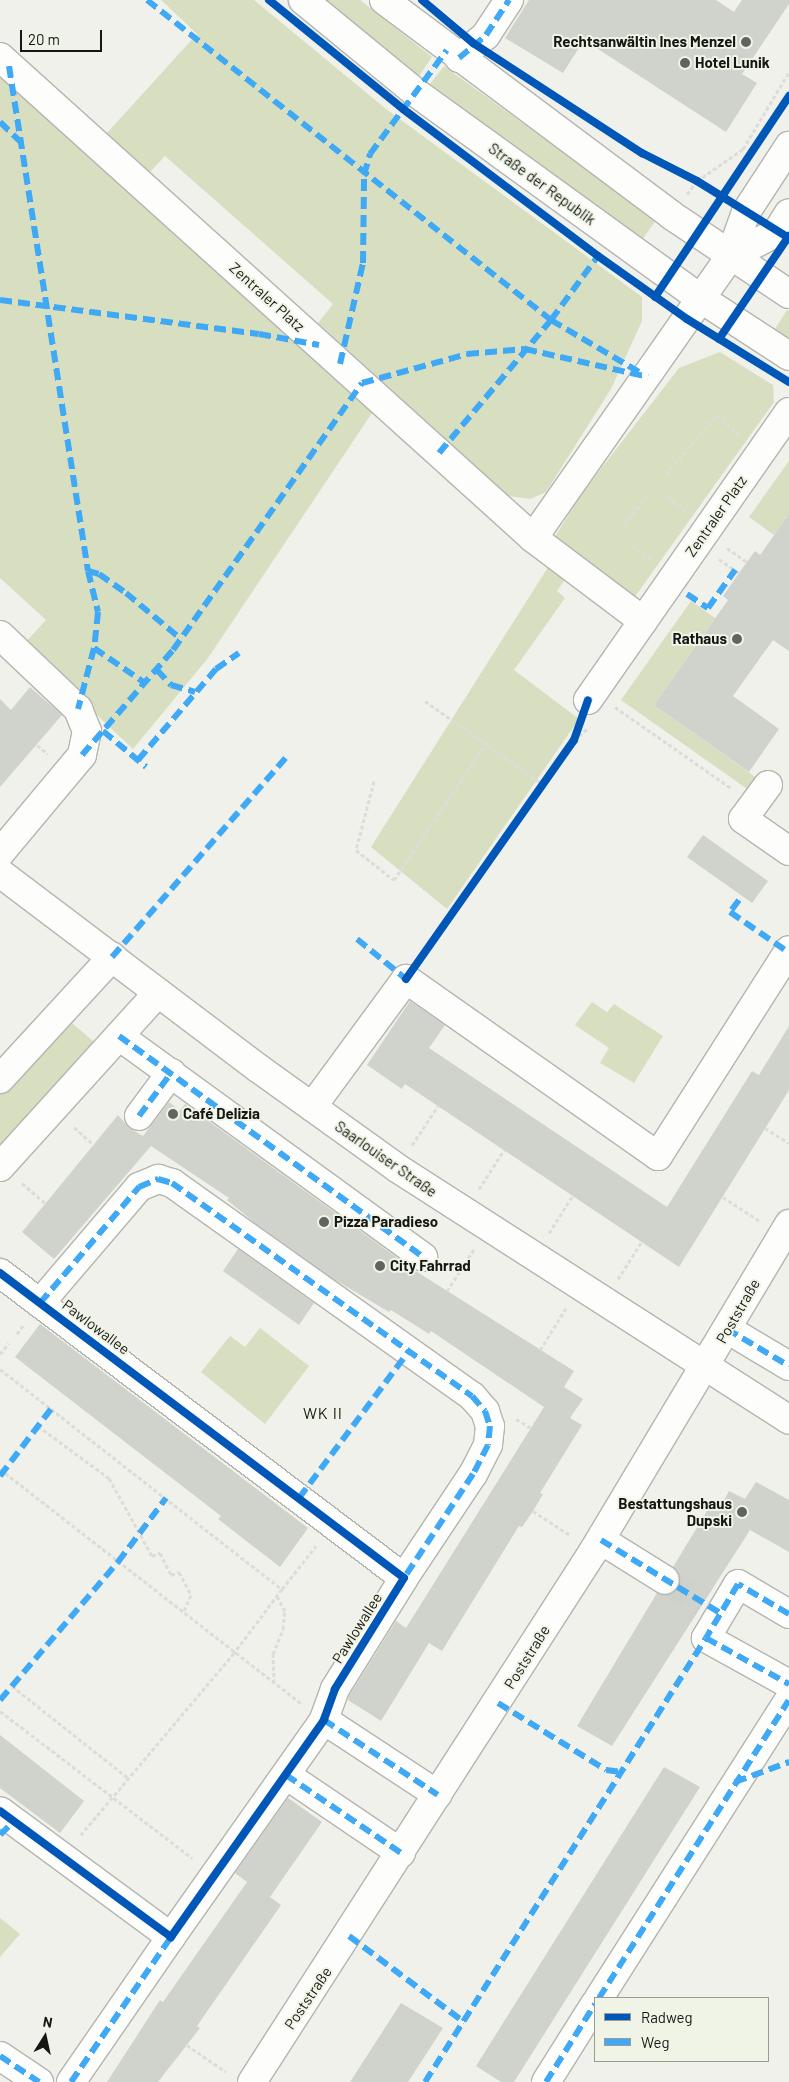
<!DOCTYPE html>
<html>
<head>
<meta charset="utf-8">
<style>
	body { margin:0 }
	#map { position:relative; width:789px; height:2082px; overflow:hidden; background:#eff1ea; font-family:Barlow,sans-serif }
	div>[style] { position:absolute }
	[style*='--x'] { left:calc(var(--x)*1px); top:calc(var(--y)*1px); width:calc(var(--w)*1px); rotate:calc(var(--a)*1deg) }
	.green>* { inset:0; background:#d7dfc0 }
	.building>* { inset:0; background:#d0d2cc }
	.minor-tunnel>* { height:28px; margin-top:-14px; transform-origin:0; background:repeating-linear-gradient(90deg,#ced0ca 0 28px,transparent 0 42px) }
	.path>* { height:3px; margin-top:-1.5px; transform-origin:0; background:repeating-linear-gradient(90deg,#dcdddb 0 4px,transparent 0 6.5px) }
	.roads { filter:drop-shadow(1px 0 #b4b5b0) drop-shadow(-1px 0 #b4b5b0) drop-shadow(0 1px #b4b5b0) drop-shadow(0 -1px #b4b5b0) }
	.minor>* { height:28px; margin:-14px; padding:0 14px; transform-origin:14px; border-radius:14px; background:#fdfdfc }
	.quiet>* { height:6px; margin-top:-3px; transform-origin:0; background:repeating-linear-gradient(90deg,#3fa9f5 0 12px,transparent 0 18px) }
	.cycleway>* { height:8px; margin:-4px; padding:0 4px; transform-origin:4px; border-radius:4px; background:#0057b8 }
	.dots>* { width:14px; height:14px; translate:-50% -50%; box-sizing:border-box; border:2px solid #f0f4e7; border-radius:50% }
	span { translate:-50% -50%; white-space:nowrap; text-align:center; line-height:1.15; -webkit-text-stroke:4px #f0f4e7; paint-order:stroke }
	.poi-label { font-size:15px; color:#161713; font-weight:700 }
	.right { translate:-100% -50%; text-align:right }
	.left { translate:0 -50%; text-align:left }
	.street-label { font-size:15px; color:#161713 }
	.neighbourhood-label { font-size:16px; color:#161713; letter-spacing:1px }
	.legend { position:absolute; left:594px; top:1997px; width:175px; height:65px; box-sizing:border-box; background:#f0f4e7; border:1px solid #999c92; margin:0; padding:6px 9px; list-style:none; font-size:15px; color:#161713 }
	.legend li { display:flex; align-items:center; gap:10px; height:25px }
	.legend b { width:25px; border:1px solid #999c92 }
	.north { position:absolute; left:20px; top:2012px; width:50px; height:50px; -webkit-text-stroke:4px #f0f4e7; paint-order:stroke; rotate:10deg; font-size:14px; font-weight:700; line-height:20px; text-align:center; color:#161713 }
	.north::after { content:''; display:block; margin:auto; width:18px; height:22px; background:#161713; clip-path:polygon(50% 0,100% 100%,50% 72%,0 100%) }
	.scale { position:absolute; left:20px; top:30px; width:82px; height:22px; box-sizing:border-box; border:2px solid #161713; border-top:0; padding-left:6px; font-size:15px; line-height:18px; white-space:nowrap; color:#161713; -webkit-text-stroke:4px #f0f4e7; paint-order:stroke }
</style>
</head>
<body>
<div id="map">
	<div class="green">
		<div style="clip-path:polygon(161px 0,254px 0,386px 109px,642px 297px,642px 321px,611px 389px,546px 492px,530px 499px,509px 496px,318px 323px,333px 304px,165px 156px,150px 172px,107px 133px,197px 34px)"></div>
		<div style="clip-path:polygon(322px 0,360px 0,432px 57px,419px 76px)"></div>
		<div style="clip-path:polygon(444px 66px,656px 220px,642px 240px,430px 84px)"></div>
		<div style="clip-path:polygon(0 74px,374px 410px,208px 658px,133px 749px,23px 645px,46px 620px,0 578px)"></div>
		<div style="clip-path:polygon(787px 310px,789px 311px,789px 338px,775px 329px)"></div>
		<div style="clip-path:polygon(720px 352px,773px 385px,774px 402px,634px 598px,554px 538px,583px 492px,679px 368px)"></div>
		<div style="clip-path:polygon(789px 461px,789px 514px,774px 535px,749px 517px)"></div>
		<div style="clip-path:polygon(550px 564px,566px 578px,557px 591px,565px 598px,514px 670px,579px 719px,447px 909px,371px 847px)"></div>
		<div style="clip-path:polygon(691px 601px,715px 618px,654px 705px,761px 781px,750px 791px,621px 700px)"></div>
		<div style="clip-path:polygon(592px 1002px,607px 1012px,614px 1004px,663px 1036px,634px 1083px,600px 1063px,609px 1048px,575px 1025px)"></div>
		<div style="clip-path:polygon(66px 1018px,99px 1046px,0 1153px,0 1089px)"></div>
		<div style="clip-path:polygon(260px 1328px,309px 1366px,265px 1424px,201px 1372px,230px 1336px,245px 1347px)"></div>
		<div style="clip-path:polygon(0 1918px,20px 1934px,0 1957px)"></div>
	</div>
	<div class="building">
		<div style="clip-path:polygon(529px 0,716px 0,734px 12px,742px 0,789px 0,789px 4px,742px 74px,757px 83px,726px 132px,584px 40px,563px 73px,505px 38px)"></div>
		<div style="clip-path:polygon(789px 514px,789px 651px,773px 640px,733px 696px,779px 729px,749px 772px,654px 705px,728px 600px,723px 596px,739px 573px,755px 551px,760px 555px)"></div>
		<div style="clip-path:polygon(30px 687px,62px 715px,0 787px,0 699px,11px 710px)"></div>
		<div style="clip-path:polygon(703px 835px,768px 881px,752px 903px,687px 857px)"></div>
		<div style="clip-path:polygon(410px 1001px,445px 1025px,429px 1048px,667px 1207px,752px 1071px,759px 1075px,789px 1026px,789px 1090px,679px 1267px,405px 1084px,402px 1089px,367px 1065px)"></div>
		<div style="clip-path:polygon(169px 1102px,180px 1111px,185px 1104px,414px 1270px,574px 1371px,564px 1387px,583px 1399px,570px 1418px,582px 1425px,540px 1493px,543px 1494px,533px 1511px,522px 1527px,519px 1526px,442px 1651px,429px 1643px,381px 1721px,348px 1700px,349px 1696px,396px 1621px,406px 1628px,544px 1407px,431px 1331px,429px 1334px,391px 1310px,389px 1312px,332px 1278px,255px 1223px,227px 1200px,229px 1198px,151px 1146px,54px 1259px,22px 1232px,118px 1115px,129px 1128px,143px 1136px)"></div>
		<div style="clip-path:polygon(238px 1249px,314px 1303px,299px 1325px,223px 1271px)"></div>
		<div style="clip-path:polygon(40px 1324px,308px 1528px,280px 1567px,218px 1519px,221px 1516px,15px 1357px)"></div>
		<div style="clip-path:polygon(756px 1482px,789px 1500px,789px 1552px,750px 1530px,612px 1746px,577px 1726px,657px 1593px,672px 1594px,678px 1588px,679px 1573px,673px 1567px,710px 1506px,718px 1511px,729px 1491px,745px 1499px)"></div>
		<div style="clip-path:polygon(0 1735px,84px 1801px,60px 1833px,0 1788px)"></div>
		<div style="clip-path:polygon(664px 1767px,700px 1787px,514px 2082px,501px 2082px,476px 2066px)"></div>
		<div style="clip-path:polygon(288px 1798px,322px 1822px,270px 1897px,281px 1905px,197px 2026px,200px 2028px,158px 2082px,107px 2082px,160px 2000px,163px 2002px,247px 1882px,235px 1873px)"></div>
		<div style="clip-path:polygon(401px 2003px,443px 2028px,408px 2082px,350px 2082px)"></div>
	</div>
	<div class="minor-tunnel">
		<div style="--x:665;--y:1580;--w:44;--a:31.2"></div>
	</div>
	<div class="path">
		<div style="--x:687;--y:194;--w:16;--a:-52"></div>
		<div style="--x:697;--y:181;--w:56;--a:-34.8"></div>
		<div style="--x:743;--y:149;--w:90;--a:-59.1"></div>
		<div style="--x:666;--y:474;--w:78;--a:-49.2"></div>
		<div style="--x:717;--y:415;--w:30;--a:42"></div>
		<div style="--x:668;--y:497;--w:22;--a:39"></div>
		<div style="--x:624;--y:524;--w:35;--a:-51"></div>
		<div style="--x:632;--y:546;--w:25;--a:34"></div>
		<div style="--x:727;--y:548;--w:24;--a:35"></div>
		<div style="--x:719;--y:559;--w:24;--a:35"></div>
		<div style="--x:425;--y:701;--w:146;--a:35.2"></div>
		<div style="--x:615;--y:707;--w:141;--a:34.9"></div>
		<div style="--x:574;--y:740;--w:20;--a:-41"></div>
		<div style="--x:37;--y:745;--w:14;--a:39"></div>
		<div style="--x:374;--y:781;--w:71;--a:104.6"></div>
		<div style="--x:356;--y:850;--w:48;--a:38.3"></div>
		<div style="--x:394;--y:880;--w:163;--a:-56"></div>
		<div style="--x:74;--y:1127;--w:27;--a:42"></div>
		<div style="--x:765;--y:1128;--w:28;--a:32"></div>
		<div style="--x:412;--y:1145;--w:47;--a:-56.3"></div>
		<div style="--x:22;--y:1183;--w:32;--a:41"></div>
		<div style="--x:479;--y:1189;--w:46;--a:-57.3"></div>
		<div style="--x:723;--y:1197;--w:44;--a:33"></div>
		<div style="--x:549;--y:1233;--w:45;--a:-57.7"></div>
		<div style="--x:618;--y:1279;--w:45;--a:-57.7"></div>
		<div style="--x:447;--y:1291;--w:50;--a:-57.3"></div>
		<div style="--x:17;--y:1334;--w:12;--a:-55"></div>
		<div style="--x:540;--y:1350;--w:49;--a:-58.2"></div>
		<div style="--x:0;--y:1354;--w:14;--a:-51"></div>
		<div style="--x:0;--y:1369;--w:358;--a:38"></div>
		<div style="--x:282;--y:1589;--w:80;--a:126.9"></div>
		<div style="--x:234;--y:1653;--w:239;--a:130.1"></div>
		<div style="--x:516;--y:1419;--w:17;--a:31"></div>
		<div style="--x:38;--y:1426;--w:88;--a:36.2"></div>
		<div style="--x:109;--y:1478;--w:89;--a:61.1"></div>
		<div style="--x:152;--y:1556;--w:9;--a:-21"></div>
		<div style="--x:160;--y:1553;--w:25;--a:63"></div>
		<div style="--x:171;--y:1575;--w:9;--a:-21"></div>
		<div style="--x:179;--y:1572;--w:26;--a:62"></div>
		<div style="--x:191;--y:1595;--w:20;--a:114"></div>
		<div style="--x:0;--y:1469;--w:381;--a:37.9"></div>
		<div style="--x:533;--y:1511;--w:44;--a:33"></div>
		<div style="--x:282;--y:1589;--w:55;--a:-51.7"></div>
		<div style="--x:274;--y:1683;--w:29;--a:-92"></div>
		<div style="--x:273;--y:1654;--w:27;--a:-68"></div>
		<div style="--x:283;--y:1629;--w:18;--a:-84"></div>
		<div style="--x:285;--y:1611;--w:17;--a:-118"></div>
		<div style="--x:12;--y:1686;--w:148;--a:38.4"></div>
		<div style="--x:0;--y:1711;--w:242;--a:37.4"></div>
		<div style="--x:187;--y:2045;--w:47;--a:34.7"></div>
	</div>
	<div class="roads">
		<div class="minor">
			<div style="--x:303;--y:0;--w:145;--a:39.4"></div>
			<div style="--x:415;--y:92;--w:352;--a:35.9"></div>
			<div style="--x:700;--y:298;--w:106;--a:33.1"></div>
			<div style="--x:384;--y:0;--w:359;--a:36.8"></div>
			<div style="--x:671;--y:215;--w:142;--a:33.8"></div>
			<div style="--x:0;--y:57;--w:718;--a:42.06"></div>
			<div style="--x:533;--y:538;--w:138;--a:37"></div>
			<div style="--x:459;--y:58;--w:35;--a:-40"></div>
			<div style="--x:486;--y:35;--w:42;--a:-56.7"></div>
			<div style="--x:730;--y:257;--w:53;--a:-28"></div>
			<div style="--x:777;--y:232;--w:22;--a:-58"></div>
			<div style="--x:533;--y:538;--w:343;--a:-55"></div>
			<div style="--x:730;--y:257;--w:48;--a:-70.4"></div>
			<div style="--x:746;--y:212;--w:79;--a:-56.9"></div>
			<div style="--x:0;--y:635;--w:108;--a:43.5"></div>
			<div style="--x:78;--y:709;--w:24;--a:68"></div>
			<div style="--x:87;--y:731;--w:25;--a:102"></div>
			<div style="--x:82;--y:755;--w:128;--a:129.9"></div>
			<div style="--x:588;--y:700;--w:351;--a:-55.1"></div>
			<div style="--x:768;--y:785;--w:42;--a:126.3"></div>
			<div style="--x:743;--y:819;--w:56;--a:34.8"></div>
			<div style="--x:0;--y:873;--w:323;--a:37.1"></div>
			<div style="--x:258;--y:1068;--w:171;--a:35.7"></div>
			<div style="--x:397;--y:1168;--w:466;--a:32.7"></div>
			<div style="--x:119;--y:1036;--w:376;--a:36"></div>
			<div style="--x:0;--y:1079;--w:166;--a:-47.4"></div>
			<div style="--x:312;--y:1107;--w:159;--a:-53.7"></div>
			<div style="--x:406;--y:979;--w:308;--a:35.1"></div>
			<div style="--x:658;--y:1156;--w:244;--a:-57.5"></div>
			<div style="--x:139;--y:1116;--w:54;--a:-53.3"></div>
			<div style="--x:0;--y:1167;--w:235;--a:-47.8"></div>
			<div style="--x:0;--y:1273;--w:506;--a:37.05"></div>
			<div style="--x:404;--y:1578;--w:131;--a:121.9"></div>
			<div style="--x:335;--y:1689;--w:33;--a:110"></div>
			<div style="--x:324;--y:1720;--w:266;--a:125.2"></div>
			<div style="--x:171;--y:1937;--w:212;--a:-143.6"></div>
			<div style="--x:40;--y:1303;--w:153;--a:-49.5"></div>
			<div style="--x:139;--y:1187;--w:21;--a:-23"></div>
			<div style="--x:158;--y:1179;--w:15;--a:16"></div>
			<div style="--x:172;--y:1183;--w:368;--a:35.4"></div>
			<div style="--x:472;--y:1396;--w:20;--a:49"></div>
			<div style="--x:485;--y:1411;--w:16;--a:72"></div>
			<div style="--x:490;--y:1426;--w:19;--a:96"></div>
			<div style="--x:488;--y:1445;--w:33;--a:117"></div>
			<div style="--x:473;--y:1474;--w:125;--a:123.6"></div>
			<div style="--x:727;--y:1329;--w:72;--a:30.8"></div>
			<div style="--x:601;--y:1540;--w:75;--a:32"></div>
			<div style="--x:789;--y:1614;--w:59;--a:-149.5"></div>
			<div style="--x:738;--y:1584;--w:63;--a:120.7"></div>
			<div style="--x:706;--y:1638;--w:95;--a:29"></div>
			<div style="--x:324;--y:1720;--w:136;--a:33.3"></div>
			<div style="--x:286;--y:1775;--w:139;--a:34.1"></div>
			<div style="--x:599;--y:1998;--w:353;--a:-57.5"></div>
			<div style="--x:0;--y:2056;--w:47;--a:33.7"></div>
			<div style="--x:71;--y:2082;--w:176;--a:-55.4"></div>
			<div style="--x:252;--y:2082;--w:632;--a:-57.26"></div>
			<div style="--x:594;--y:1550;--w:380;--a:-59.1"></div>
			<div style="--x:546;--y:2082;--w:92;--a:-57.9"></div>
		</div>
	</div>
	<div class="quiet">
		<div style="--x:147;--y:0;--w:515;--a:38.38"></div>
		<div style="--x:551;--y:320;--w:102;--a:30.6"></div>
		<div style="--x:459;--y:58;--w:35;--a:-40"></div>
		<div style="--x:486;--y:35;--w:42;--a:-56.7"></div>
		<div style="--x:9;--y:66;--w:511;--a:81.11"></div>
		<div style="--x:88;--y:571;--w:42;--a:76.3"></div>
		<div style="--x:98;--y:612;--w:36;--a:96"></div>
		<div style="--x:94;--y:648;--w:63;--a:104.7"></div>
		<div style="--x:0;--y:122;--w:29;--a:44"></div>
		<div style="--x:0;--y:300;--w:261;--a:7.5"></div>
		<div style="--x:259;--y:334;--w:61;--a:10.4"></div>
		<div style="--x:340;--y:364;--w:104;--a:-77.2"></div>
		<div style="--x:363;--y:263;--w:88;--a:-89.3"></div>
		<div style="--x:364;--y:175;--w:22;--a:-74"></div>
		<div style="--x:370;--y:154;--w:129;--a:-53.5"></div>
		<div style="--x:439;--y:453;--w:174;--a:-49.9"></div>
		<div style="--x:551;--y:320;--w:79;--a:-53.7"></div>
		<div style="--x:88;--y:571;--w:11;--a:15"></div>
		<div style="--x:99;--y:574;--w:33;--a:35"></div>
		<div style="--x:126;--y:593;--w:72;--a:39.9"></div>
		<div style="--x:687;--y:594;--w:25;--a:34"></div>
		<div style="--x:708;--y:608;--w:47;--a:-54.6"></div>
		<div style="--x:94;--y:648;--w:62;--a:34.5"></div>
		<div style="--x:157;--y:670;--w:21;--a:47"></div>
		<div style="--x:171;--y:685;--w:25;--a:16"></div>
		<div style="--x:103;--y:731;--w:56;--a:39.9"></div>
		<div style="--x:82;--y:755;--w:139;--a:-49.1"></div>
		<div style="--x:173;--y:650;--w:327;--a:-54.7"></div>
		<div style="--x:362;--y:383;--w:109;--a:-15.4"></div>
		<div style="--x:467;--y:354;--w:58;--a:-4.9"></div>
		<div style="--x:525;--y:349;--w:126;--a:12.8"></div>
		<div style="--x:138;--y:760;--w:120;--a:-49.4"></div>
		<div style="--x:216;--y:669;--w:28;--a:-35"></div>
		<div style="--x:739;--y:900;--w:15;--a:127"></div>
		<div style="--x:730;--y:912;--w:70;--a:34.6"></div>
		<div style="--x:357;--y:939;--w:63;--a:39.2"></div>
		<div style="--x:406;--y:979;--w:5;--a:-53"></div>
		<div style="--x:112;--y:957;--w:268;--a:-48.9"></div>
		<div style="--x:119;--y:1036;--w:376;--a:36"></div>
		<div style="--x:139;--y:1116;--w:54;--a:-53.3"></div>
		<div style="--x:40;--y:1303;--w:153;--a:-49.5"></div>
		<div style="--x:139;--y:1187;--w:21;--a:-23"></div>
		<div style="--x:158;--y:1179;--w:15;--a:16"></div>
		<div style="--x:172;--y:1183;--w:368;--a:35.4"></div>
		<div style="--x:472;--y:1396;--w:20;--a:49"></div>
		<div style="--x:485;--y:1411;--w:16;--a:72"></div>
		<div style="--x:490;--y:1426;--w:19;--a:96"></div>
		<div style="--x:488;--y:1445;--w:33;--a:117"></div>
		<div style="--x:473;--y:1474;--w:125;--a:123.6"></div>
		<div style="--x:727;--y:1329;--w:72;--a:30.8"></div>
		<div style="--x:0;--y:1476;--w:84;--a:-52.7"></div>
		<div style="--x:299;--y:1498;--w:184;--a:-53.2"></div>
		<div style="--x:601;--y:1540;--w:140;--a:31.5"></div>
		<div style="--x:789;--y:1614;--w:59;--a:-149.5"></div>
		<div style="--x:738;--y:1584;--w:63;--a:120.7"></div>
		<div style="--x:706;--y:1638;--w:95;--a:29"></div>
		<div style="--x:0;--y:1700;--w:182;--a:-49.5"></div>
		<div style="--x:118;--y:1562;--w:80;--a:-53.1"></div>
		<div style="--x:498;--y:1703;--w:127;--a:31.8"></div>
		<div style="--x:606;--y:1770;--w:16;--a:7"></div>
		<div style="--x:324;--y:1720;--w:136;--a:33.3"></div>
		<div style="--x:286;--y:1775;--w:139;--a:34.1"></div>
		<div style="--x:735;--y:1782;--w:58;--a:-20.3"></div>
		<div style="--x:0;--y:1835;--w:20;--a:-45"></div>
		<div style="--x:349;--y:1936;--w:144;--a:36.8"></div>
		<div style="--x:599;--y:1998;--w:353;--a:-57.5"></div>
		<div style="--x:0;--y:2056;--w:47;--a:33.7"></div>
		<div style="--x:71;--y:2082;--w:176;--a:-55.4"></div>
		<div style="--x:425;--y:2082;--w:525;--a:-57.67"></div>
		<div style="--x:546;--y:2082;--w:92;--a:-57.9"></div>
	</div>
	<div class="cycleway">
		<div style="--x:269;--y:0;--w:173;--a:39.1"></div>
		<div style="--x:403;--y:109;--w:244;--a:37"></div>
		<div style="--x:598;--y:256;--w:109;--a:35.3"></div>
		<div style="--x:687;--y:319;--w:120;--a:31.7"></div>
		<div style="--x:422;--y:0;--w:67;--a:40.1"></div>
		<div style="--x:473;--y:43;--w:202;--a:33.1"></div>
		<div style="--x:642;--y:153;--w:62;--a:27"></div>
		<div style="--x:697;--y:181;--w:108;--a:31.8"></div>
		<div style="--x:655;--y:297;--w:242;--a:-56.3"></div>
		<div style="--x:719;--y:339;--w:125;--a:-55.8"></div>
		<div style="--x:406;--y:979;--w:292;--a:-54.9"></div>
		<div style="--x:574;--y:740;--w:42;--a:-70.7"></div>
		<div style="--x:0;--y:1273;--w:506;--a:37.05"></div>
		<div style="--x:404;--y:1578;--w:131;--a:121.9"></div>
		<div style="--x:335;--y:1689;--w:33;--a:110"></div>
		<div style="--x:324;--y:1720;--w:266;--a:125.2"></div>
		<div style="--x:171;--y:1937;--w:212;--a:-143.6"></div>
	</div>
	<div class="dots">
		<div style="left:746px;top:42px;background:#62635e"></div>
		<div style="left:685px;top:63px;background:#62635e"></div>
		<div style="left:737px;top:639px;background:#62635e"></div>
		<div style="left:173px;top:1114px;background:#62635e"></div>
		<div style="left:324px;top:1222px;background:#62635e"></div>
		<div style="left:380px;top:1266px;background:#62635e"></div>
		<div style="left:742px;top:1512px;background:#62635e"></div>
	</div>
	<div class="poi-label">
		<span class="right" style="left:736px;top:42px">Rechtsanwältin Ines Menzel</span>
		<span class="left" style="left:695px;top:63px">Hotel Lunik</span>
		<span class="right" style="left:727px;top:639px">Rathaus</span>
		<span class="left" style="left:183px;top:1114px">Café Delizia</span>
		<span class="left" style="left:334px;top:1222px">Pizza Paradieso</span>
		<span class="left" style="left:390px;top:1266px">City Fahrrad</span>
		<span class="right" style="left:732px;top:1512px">Bestattungshaus<br>Dupski</span>
	</div>
	<div class="street-label">
		<span style="left:542px;top:184px;rotate:36deg">Straße der Republik</span>
		<span style="left:267px;top:297px;rotate:42deg">Zentraler Platz</span>
		<span style="left:716px;top:516px;rotate:-55deg">Zentraler Platz</span>
		<span style="left:386px;top:1159px;rotate:35deg">Saarlouiser Straße</span>
		<span style="left:738px;top:1311px;rotate:-60deg">Poststraße</span>
		<span style="left:96px;top:1327px;rotate:37deg">Pawlowallee</span>
		<span style="left:357px;top:1628px;rotate:-58deg">Pawlowallee</span>
		<span style="left:527px;top:1657px;rotate:-58deg">Poststraße</span>
		<span style="left:308px;top:1998px;rotate:-56deg">Poststraße</span>
	</div>
	<div class="neighbourhood-label">
		<span style="left:323px;top:1413px">WK II</span>
	</div>
	<ul class="legend">
	<li><b style="height:6px;background:#0057b8"></b>Radweg</li>
	<li><b style="height:6px;background:#3fa9f5"></b>Weg</li>
	</ul>
	<div class="north">N</div>
	<div class="scale">20 m</div>
</div>
</body>
</html>
